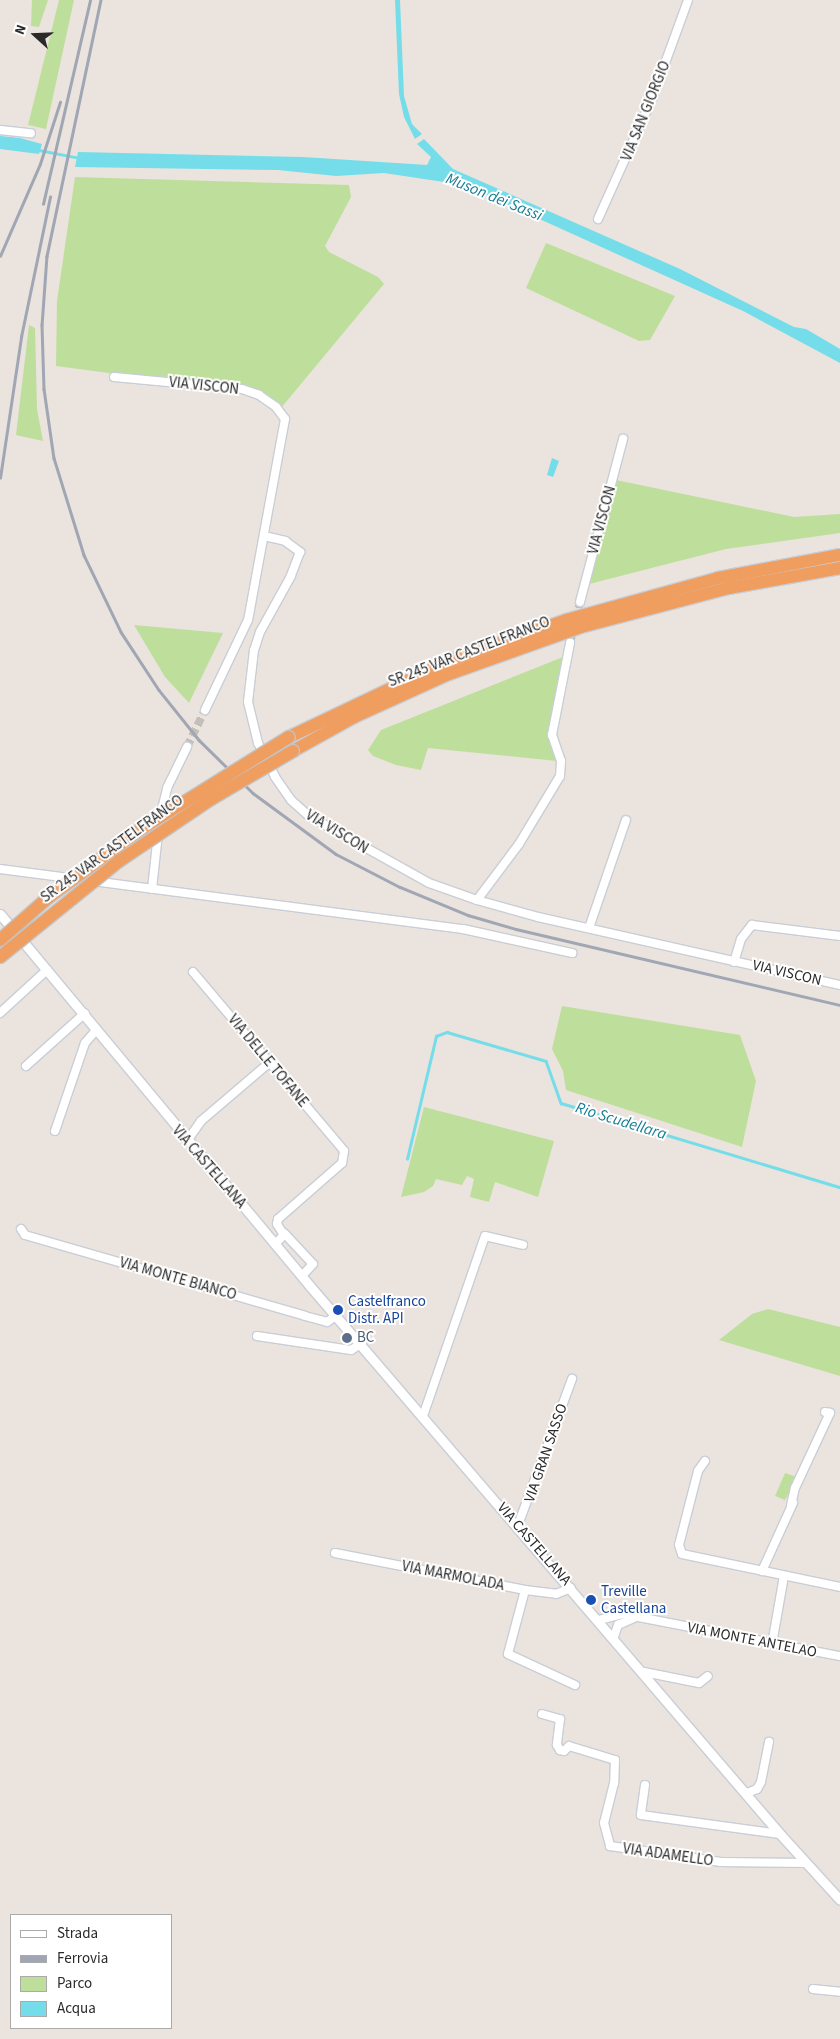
<!DOCTYPE html>
<html>
<head>
<meta charset="utf-8">
<style>
	body { margin:0 }
	#map { position:relative; width:840px; height:2039px; overflow:hidden; background:#ebe3dd; font-family:"Source Sans 3",sans-serif }
	div>[style] { position:absolute }
	[style*='--x'] { left:calc(var(--x)*1px); top:calc(var(--y)*1px); width:calc(var(--w)*1px); rotate:calc(var(--a)*1deg) }
	.green>* { inset:0; background:#bedf9c }
	.water>* { inset:0; background:#74dde9 }
	.stream>* { height:2.5px; margin:-1.25px; padding:0 1.25px; transform-origin:1.25px; border-radius:1.25px; background:#74dde9 }
	.minor-tunnel>* { height:8px; margin-top:-4px; transform-origin:0; background:repeating-linear-gradient(90deg,#c4beb9 0 8px,transparent 0 12px) }
	.roads { filter:drop-shadow(1px 0 #c8ced7) drop-shadow(-1px 0 #c8ced7) drop-shadow(0 1px #c8ced7) drop-shadow(0 -1px #c8ced7) }
	.minor>* { height:8px; margin:-4px; padding:0 4px; transform-origin:4px; border-radius:4px; background:#fff }
	.tertiary>* { height:9px; margin:-4.5px; padding:0 4.5px; transform-origin:4.5px; border-radius:4.5px; background:#fff }
	.trunk>* { height:12px; margin:-6px; padding:0 6px; transform-origin:6px; border-radius:6px; background:#f09d60 }
	.rail>* { height:2.5px; margin:-1.25px; padding:0 1.25px; transform-origin:1.25px; border-radius:1.25px; background:#a0a6b3 }
	.bridges { filter:drop-shadow(1px 0 #c3c3c3) drop-shadow(-1px 0 #c3c3c3) drop-shadow(0 1px #c3c3c3) drop-shadow(0 -1px #c3c3c3) }
	.trunk-bridge>* { height:12px; margin:-6px; padding:0 6px; transform-origin:6px; border-radius:6px; background:#f09d60 }
	.dots>* { width:14px; height:14px; translate:-50% -50%; box-sizing:border-box; border:2px solid #fff; border-radius:50% }
	span { translate:-50% -50%; white-space:nowrap; text-align:center; line-height:1.15; -webkit-text-stroke:4px #fff; paint-order:stroke }
	.street-label { font-size:15px; color:#2a2a2a }
	.transit-label { font-size:15px; color:#164399 }
	.left { translate:0 -50%; text-align:left }
	.service-label { font-size:15px; color:#4e5e75 }
	.water-label { font-size:16px; color:#147d94; font-style:italic }
	.legend { position:absolute; left:10px; top:1914px; width:162px; height:115px; box-sizing:border-box; background:#fff; border:1px solid #aaa; margin:0; padding:6px 9px; list-style:none; font-size:15px; color:#2a2a2a }
	.legend li { display:flex; align-items:center; gap:10px; height:25px }
	.legend b { width:25px; border:1px solid #aaa }
	.north { position:absolute; left:10px; top:10px; width:50px; height:50px; -webkit-text-stroke:4px #fff; paint-order:stroke; rotate:290deg; font-size:14px; font-weight:700; line-height:20px; text-align:center; color:#2a2a2a }
	.north::after { content:''; display:block; margin:auto; width:18px; height:22px; background:#2a2a2a; clip-path:polygon(50% 0,100% 100%,50% 72%,0 100%) }
</style>
</head>
<body>
<div id="map">
	<div class="green">
		<div style="clip-path:polygon(32px 0,48px 0,39px 27px,31px 26px)"></div>
		<div style="clip-path:polygon(59px 0,74px 0,46px 129px,28px 125px)"></div>
		<div style="clip-path:polygon(75px 177px,349px 185px,351px 197px,325px 246px,329px 252px,378px 277px,384px 284px,281px 408px,259px 393px,56px 366px,57px 301px)"></div>
		<div style="clip-path:polygon(546px 243px,675px 296px,650px 340px,639px 341px,526px 288px)"></div>
		<div style="clip-path:polygon(29px 325px,35px 328px,37px 409px,43px 441px,16px 435px)"></div>
		<div style="clip-path:polygon(616px 480px,794px 517px,840px 514px,840px 533px,726px 549px,589px 584px)"></div>
		<div style="clip-path:polygon(134px 625px,223px 633px,189px 703px,165px 677px)"></div>
		<div style="clip-path:polygon(563px 657px,548px 730px,549px 741px,557px 761px,428px 748px,421px 770px,396px 765px,373px 756px,368px 750px,381px 730px)"></div>
		<div style="clip-path:polygon(562px 1006px,740px 1035px,756px 1081px,742px 1147px,566px 1090px,563px 1071px,552px 1049px)"></div>
		<div style="clip-path:polygon(424px 1107px,554px 1141px,538px 1197px,495px 1182px,489px 1202px,470px 1197px,474px 1179px,467px 1176px,462px 1185px,436px 1179px,433px 1186px,424px 1192px,401px 1197px)"></div>
		<div style="clip-path:polygon(768px 1309px,840px 1327px,840px 1376px,719px 1340px,752px 1314px)"></div>
		<div style="clip-path:polygon(785px 1473px,797px 1477px,785px 1500px,775px 1496px)"></div>
	</div>
	<div class="water">
		<div style="clip-path:polygon(395px 0,400px 0,404px 96px,412px 124px,422px 134px,415px 139px,404px 117px,399px 94px)"></div>
		<div style="clip-path:polygon(0 136px,20px 138px,42px 144px,39px 154px,0 149px)"></div>
		<div style="clip-path:polygon(424px 139px,453px 169px,680px 269px,794px 327px,806px 329px,840px 349px,840px 363px,743px 311px,464px 185px,384px 173px,336px 176px,278px 170px,75px 167px,78px 152px,303px 157px,427px 165px,431px 157px,417px 144px)"></div>
		<div style="clip-path:polygon(552px 458px,559px 461px,553px 477px,547px 475px)"></div>
	</div>
	<div class="stream">
		<div style="--x:39;--y:150;--w:42;--a:11"></div>
		<div style="--x:407;--y:1159;--w:126;--a:-76.7"></div>
		<div style="--x:436;--y:1036;--w:12;--a:-20"></div>
		<div style="--x:447;--y:1032;--w:103;--a:16.3"></div>
		<div style="--x:546;--y:1061;--w:45;--a:70.3"></div>
		<div style="--x:561;--y:1103;--w:291;--a:16.8"></div>
	</div>
	<div class="minor-tunnel">
		<div style="--x:570;--y:643;--w:42;--a:-76.3"></div>
		<div style="--x:187;--y:747;--w:41;--a:-64.1"></div>
	</div>
	<div class="roads">
		<div class="minor">
			<div style="--x:0;--y:130;--w:31;--a:6"></div>
			<div style="--x:598;--y:219;--w:132;--a:-65.8"></div>
			<div style="--x:652;--y:99;--w:105;--a:-70"></div>
			<div style="--x:114;--y:377;--w:129;--a:5.4"></div>
			<div style="--x:242;--y:389;--w:18;--a:19"></div>
			<div style="--x:259;--y:395;--w:21;--a:35"></div>
			<div style="--x:276;--y:407;--w:15;--a:53"></div>
			<div style="--x:285;--y:419;--w:204;--a:100.4"></div>
			<div style="--x:248;--y:620;--w:100;--a:115.5"></div>
			<div style="--x:264;--y:536;--w:22;--a:13"></div>
			<div style="--x:285;--y:541;--w:19;--a:36"></div>
			<div style="--x:300;--y:552;--w:26;--a:111"></div>
			<div style="--x:291;--y:576;--w:64;--a:119"></div>
			<div style="--x:260;--y:632;--w:19;--a:108"></div>
			<div style="--x:254;--y:650;--w:52;--a:96.6"></div>
			<div style="--x:248;--y:702;--w:42;--a:76.3"></div>
			<div style="--x:258;--y:743;--w:38;--a:63"></div>
			<div style="--x:275;--y:777;--w:28;--a:55"></div>
			<div style="--x:291;--y:800;--w:24;--a:42"></div>
			<div style="--x:309;--y:816;--w:137;--a:29.2"></div>
			<div style="--x:429;--y:883;--w:51;--a:19.5"></div>
			<div style="--x:477;--y:900;--w:63;--a:15.6"></div>
			<div style="--x:538;--y:917;--w:310;--a:12.7"></div>
			<div style="--x:580;--y:602;--w:169;--a:-75.2"></div>
			<div style="--x:160;--y:817;--w:30;--a:-76"></div>
			<div style="--x:167;--y:788;--w:46;--a:-64"></div>
			<div style="--x:0;--y:869;--w:467;--a:7.4"></div>
			<div style="--x:463;--y:929;--w:112;--a:12.4"></div>
			<div style="--x:152;--y:889;--w:55;--a:-83.8"></div>
			<div style="--x:477;--y:900;--w:70;--a:-53.1"></div>
			<div style="--x:519;--y:844;--w:79;--a:-58.9"></div>
			<div style="--x:560;--y:776;--w:15;--a:-86"></div>
			<div style="--x:561;--y:761;--w:28;--a:-109"></div>
			<div style="--x:552;--y:735;--w:94;--a:-78.9"></div>
			<div style="--x:589;--y:928;--w:114;--a:-71.1"></div>
			<div style="--x:734;--y:962;--w:24;--a:-73"></div>
			<div style="--x:741;--y:939;--w:18;--a:-52"></div>
			<div style="--x:752;--y:925;--w:89;--a:7.1"></div>
			<div style="--x:193;--y:972;--w:234;--a:49.8"></div>
			<div style="--x:344;--y:1151;--w:12;--a:99"></div>
			<div style="--x:342;--y:1163;--w:85;--a:138.8"></div>
			<div style="--x:278;--y:1219;--w:5;--a:101"></div>
			<div style="--x:277;--y:1224;--w:13;--a:58"></div>
			<div style="--x:284;--y:1235;--w:13;--a:135"></div>
			<div style="--x:0;--y:1013;--w:64;--a:-42.5"></div>
			<div style="--x:26;--y:1066;--w:79;--a:-41.9"></div>
			<div style="--x:55;--y:1131;--w:93;--a:-71.2"></div>
			<div style="--x:85;--y:1043;--w:18;--a:-49"></div>
			<div style="--x:187;--y:1141;--w:24;--a:-55"></div>
			<div style="--x:201;--y:1121;--w:89;--a:-40.5"></div>
			<div style="--x:21;--y:1229;--w:7;--a:56"></div>
			<div style="--x:25;--y:1235;--w:291;--a:16.1"></div>
			<div style="--x:305;--y:1316;--w:23;--a:15"></div>
			<div style="--x:327;--y:1322;--w:12;--a:-35"></div>
			<div style="--x:284;--y:1233;--w:42;--a:46.9"></div>
			<div style="--x:313;--y:1264;--w:16;--a:133"></div>
			<div style="--x:257;--y:1336;--w:95;--a:8.5"></div>
			<div style="--x:351;--y:1350;--w:13;--a:-32"></div>
			<div style="--x:423;--y:1416;--w:190;--a:-71"></div>
			<div style="--x:485;--y:1236;--w:39;--a:13"></div>
			<div style="--x:705;--y:1461;--w:12;--a:125"></div>
			<div style="--x:698;--y:1471;--w:76;--a:104.4"></div>
			<div style="--x:679;--y:1545;--w:9;--a:72"></div>
			<div style="--x:682;--y:1554;--w:161;--a:11.8"></div>
			<div style="--x:791;--y:1505;--w:17;--a:-77"></div>
			<div style="--x:795;--y:1488;--w:83;--a:-65"></div>
			<div style="--x:830;--y:1413;--w:5;--a:-169"></div>
			<div style="--x:518;--y:1525;--w:156;--a:-69.7"></div>
			<div style="--x:335;--y:1553;--w:194;--a:11"></div>
			<div style="--x:525;--y:1590;--w:31;--a:7"></div>
			<div style="--x:556;--y:1594;--w:16;--a:-22"></div>
			<div style="--x:762;--y:1571;--w:75;--a:-65.5"></div>
			<div style="--x:525;--y:1590;--w:66;--a:104.9"></div>
			<div style="--x:508;--y:1654;--w:74;--a:24.8"></div>
			<div style="--x:599;--y:1620;--w:25;--a:-14"></div>
			<div style="--x:623;--y:1614;--w:221;--a:11"></div>
			<div style="--x:614;--y:1637;--w:13;--a:-72"></div>
			<div style="--x:618;--y:1625;--w:17;--a:-24"></div>
			<div style="--x:772;--y:1644;--w:69;--a:-80"></div>
			<div style="--x:644;--y:1672;--w:56;--a:11.3"></div>
			<div style="--x:699;--y:1683;--w:11;--a:-38"></div>
			<div style="--x:542;--y:1714;--w:19;--a:16"></div>
			<div style="--x:560;--y:1719;--w:26;--a:97"></div>
			<div style="--x:557;--y:1745;--w:6;--a:59"></div>
			<div style="--x:560;--y:1750;--w:4;--a:14"></div>
			<div style="--x:564;--y:1751;--w:7;--a:-45"></div>
			<div style="--x:569;--y:1746;--w:48;--a:16.9"></div>
			<div style="--x:615;--y:1760;--w:23;--a:92"></div>
			<div style="--x:614;--y:1783;--w:41;--a:104"></div>
			<div style="--x:604;--y:1823;--w:24;--a:75"></div>
			<div style="--x:610;--y:1846;--w:112;--a:8.2"></div>
			<div style="--x:721;--y:1862;--w:84;--a:0.7"></div>
			<div style="--x:645;--y:1785;--w:30;--a:98"></div>
			<div style="--x:641;--y:1815;--w:140;--a:7.8"></div>
			<div style="--x:747;--y:1793;--w:11;--a:-22"></div>
			<div style="--x:757;--y:1789;--w:8;--a:-60"></div>
			<div style="--x:761;--y:1782;--w:41;--a:-78.7"></div>
			<div style="--x:813;--y:1989;--w:27;--a:6"></div>
		</div>
		<div class="tertiary">
			<div style="--x:0;--y:914;--w:483;--a:50.2"></div>
			<div style="--x:309;--y:1285;--w:723;--a:49.37"></div>
			<div style="--x:780;--y:1834;--w:89;--a:47.7"></div>
		</div>
		<div class="trunk">
			<div style="--x:289;--y:737;--w:174;--a:-25.5"></div>
			<div style="--x:446;--y:662;--w:127;--a:-19.3"></div>
			<div style="--x:566;--y:620;--w:158;--a:-15.4"></div>
			<div style="--x:718;--y:578;--w:124;--a:-10.7"></div>
			<div style="--x:293;--y:751;--w:70;--a:-29.1"></div>
			<div style="--x:354;--y:717;--w:104;--a:-24.4"></div>
			<div style="--x:449;--y:674;--w:140;--a:-19.6"></div>
			<div style="--x:581;--y:627;--w:153;--a:-14.8"></div>
			<div style="--x:729;--y:588;--w:113;--a:-10.2"></div>
		</div>
	</div>
	<div class="rail">
		<div style="--x:101;--y:0;--w:262;--a:101.9"></div>
		<div style="--x:47;--y:256;--w:69;--a:94.1"></div>
		<div style="--x:42;--y:325;--w:64;--a:88.2"></div>
		<div style="--x:44;--y:389;--w:70;--a:81.8"></div>
		<div style="--x:54;--y:458;--w:102;--a:72.8"></div>
		<div style="--x:84;--y:555;--w:85;--a:64.3"></div>
		<div style="--x:121;--y:632;--w:69;--a:56.8"></div>
		<div style="--x:159;--y:690;--w:64;--a:51.3"></div>
		<div style="--x:199;--y:740;--w:76;--a:44.5"></div>
		<div style="--x:253;--y:793;--w:103;--a:36.3"></div>
		<div style="--x:336;--y:854;--w:72;--a:27.3"></div>
		<div style="--x:400;--y:887;--w:74;--a:22.4"></div>
		<div style="--x:468;--y:915;--w:50;--a:16.3"></div>
		<div style="--x:516;--y:929;--w:333;--a:13.2"></div>
		<div style="--x:43;--y:204;--w:209;--a:-77"></div>
		<div style="--x:0;--y:256;--w:100;--a:-66.5"></div>
		<div style="--x:40;--y:164;--w:65;--a:-72.1"></div>
		<div style="--x:0;--y:478;--w:143;--a:-81.5"></div>
		<div style="--x:21;--y:337;--w:143;--a:-78.3"></div>
	</div>
	<div class="bridges">
		<div class="trunk-bridge">
			<div style="--x:0;--y:940;--w:65;--a:-41.3"></div>
			<div style="--x:49;--y:897;--w:114;--a:-36.5"></div>
			<div style="--x:141;--y:829;--w:174;--a:-31.9"></div>
			<div style="--x:0;--y:957;--w:153;--a:-38.9"></div>
			<div style="--x:119;--y:861;--w:111;--a:-34"></div>
			<div style="--x:211;--y:799;--w:95;--a:-30.3"></div>
		</div>
	</div>
	<div class="dots">
		<div style="left:338px;top:1310px;background:#1a4fb4"></div>
		<div style="left:347px;top:1338px;background:#5c6f8a"></div>
		<div style="left:591px;top:1600px;background:#1a4fb4"></div>
	</div>
	<div class="street-label">
		<span style="left:646px;top:111px;rotate:-68deg">VIA SAN GIORGIO</span>
		<span style="left:204px;top:386px;rotate:6deg">VIA VISCON</span>
		<span style="left:602px;top:520px;rotate:-75deg">VIA VISCON</span>
		<span style="left:469px;top:652px;rotate:-21deg">SR 245 VAR CASTELFRANCO</span>
		<span style="left:337px;top:832px;rotate:31deg">VIA VISCON</span>
		<span style="left:112px;top:849px;rotate:-36deg">SR 245 VAR CASTELFRANCO</span>
		<span style="left:787px;top:973px;rotate:13deg">VIA VISCON</span>
		<span style="left:268px;top:1061px;rotate:50deg">VIA DELLE TOFANE</span>
		<span style="left:209px;top:1167px;rotate:49deg">VIA CASTELLANA</span>
		<span style="left:178px;top:1279px;rotate:16deg">VIA MONTE BIANCO</span>
		<span style="left:546px;top:1453px;rotate:-71deg">VIA GRAN SASSO</span>
		<span style="left:534px;top:1544px;rotate:49deg">VIA CASTELLANA</span>
		<span style="left:453px;top:1576px;rotate:11deg">VIA MARMOLADA</span>
		<span style="left:752px;top:1640px;rotate:11deg">VIA MONTE ANTELAO</span>
		<span style="left:668px;top:1855px;rotate:8deg">VIA ADAMELLO</span>
	</div>
	<div class="transit-label">
		<span class="left" style="left:348px;top:1310px">Castelfranco<br>Distr. API</span>
		<span class="left" style="left:601px;top:1600px">Treville<br>Castellana</span>
	</div>
	<div class="service-label">
		<span class="left" style="left:357px;top:1338px">BC</span>
	</div>
	<div class="water-label">
		<span style="left:494px;top:197px;rotate:22deg">Muson dei Sassi</span>
		<span style="left:621px;top:1121px;rotate:17deg">Rio Scudellara</span>
	</div>
	<ul class="legend">
	<li><b style="height:6px;background:#fff"></b>Strada</li>
	<li><b style="height:6px;background:#a0a6b3"></b>Ferrovia</li>
	<li><b style="height:14px;background:#bedf9c"></b>Parco</li>
	<li><b style="height:14px;background:#74dde9"></b>Acqua</li>
	</ul>
	<div class="north">N</div>
</div>
</body>
</html>
